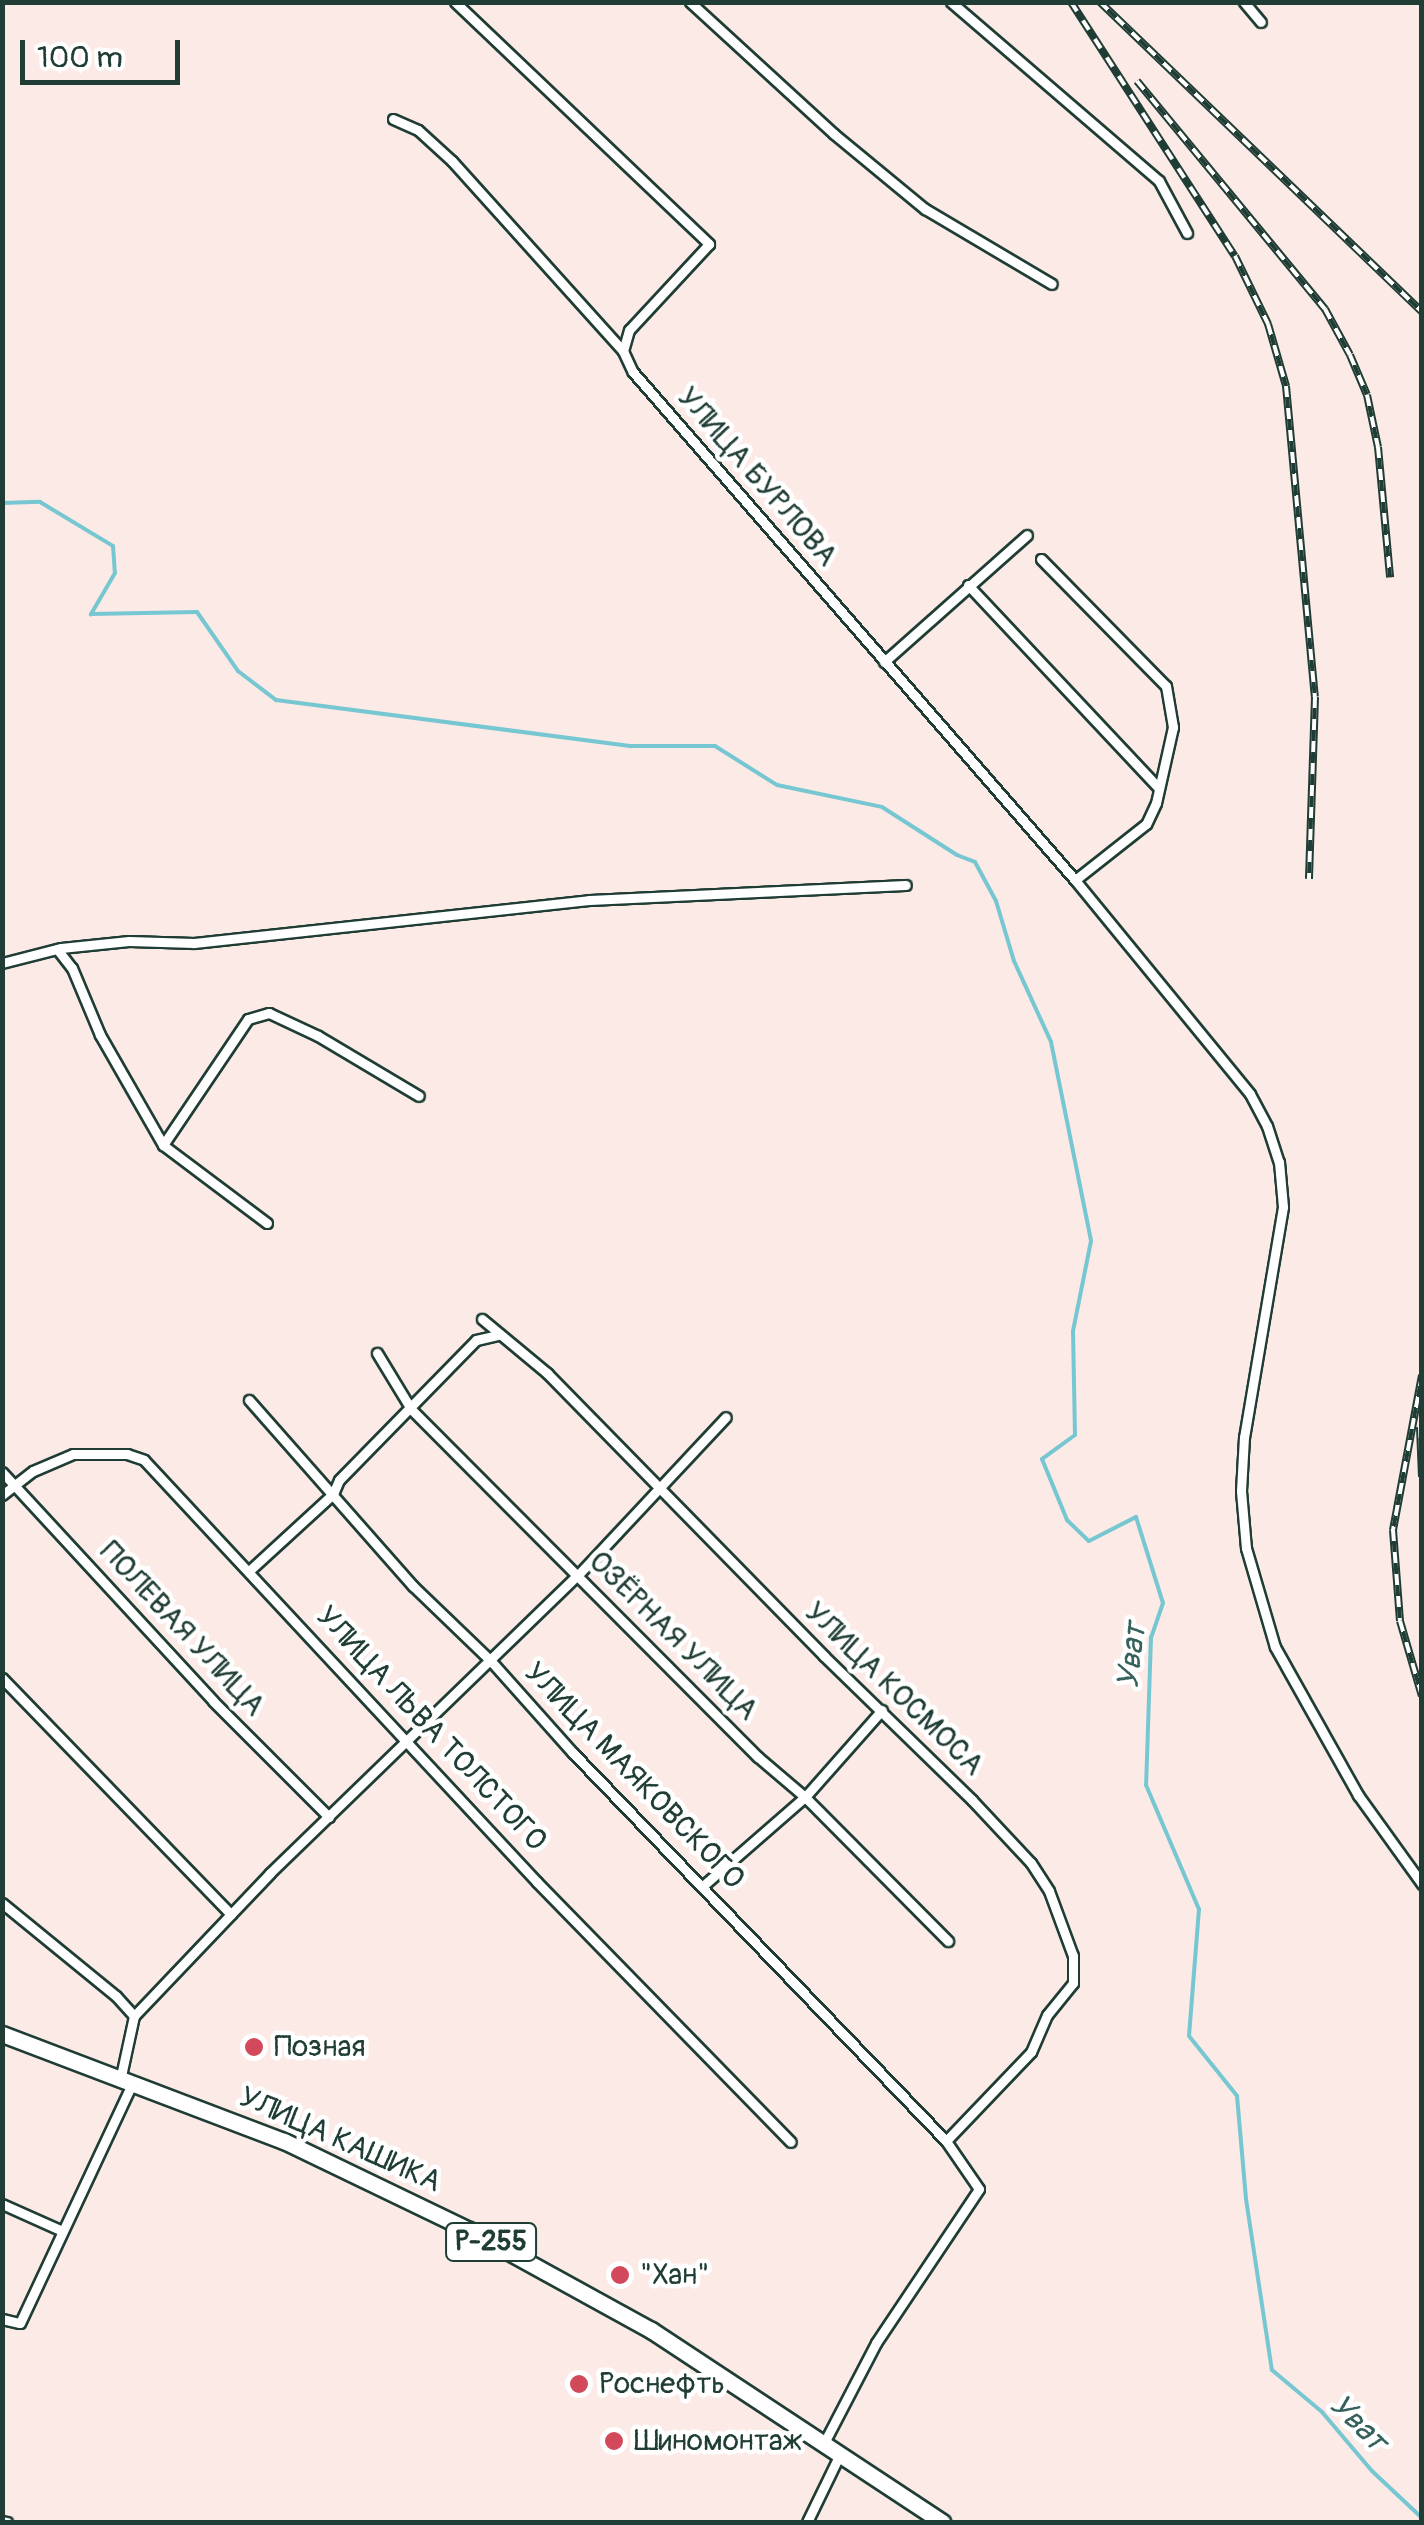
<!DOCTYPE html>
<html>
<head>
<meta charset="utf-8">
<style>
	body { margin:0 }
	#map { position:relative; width:1424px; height:2525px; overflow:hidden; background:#fbeae6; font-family:Pangolin,sans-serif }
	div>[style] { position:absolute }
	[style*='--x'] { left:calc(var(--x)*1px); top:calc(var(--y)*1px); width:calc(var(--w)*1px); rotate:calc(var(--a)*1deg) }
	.stream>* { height:4px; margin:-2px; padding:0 2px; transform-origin:2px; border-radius:2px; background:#76c7d1 }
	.roads { filter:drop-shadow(2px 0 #1f3d34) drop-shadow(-2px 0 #1f3d34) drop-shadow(0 2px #1f3d34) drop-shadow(0 -2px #1f3d34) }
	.minor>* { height:9px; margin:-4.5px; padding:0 4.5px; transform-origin:4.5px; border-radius:4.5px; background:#fff }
	.trunk>* { height:15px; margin:-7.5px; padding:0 7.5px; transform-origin:7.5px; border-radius:7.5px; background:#fff }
	.rail>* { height:8px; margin-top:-4px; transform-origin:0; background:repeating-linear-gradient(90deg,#fff 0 11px,#1f3d34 0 22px); box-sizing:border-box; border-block:2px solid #1f3d34 }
	.dots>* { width:28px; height:28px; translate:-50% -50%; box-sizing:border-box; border:5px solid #fff; border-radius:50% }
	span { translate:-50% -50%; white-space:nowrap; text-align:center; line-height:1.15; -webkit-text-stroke:9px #fff; paint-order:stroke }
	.shield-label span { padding:2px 8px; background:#fff; border:2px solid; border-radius:8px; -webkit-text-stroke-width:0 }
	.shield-label { font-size:28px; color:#1f3d34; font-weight:700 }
	.street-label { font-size:30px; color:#1f3d34 }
	.poi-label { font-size:30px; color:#1f3d34 }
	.left { translate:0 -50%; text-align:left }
	.water-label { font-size:32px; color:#35605b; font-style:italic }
	.frame { position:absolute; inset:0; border:5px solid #1f3d34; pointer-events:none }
	.scale { position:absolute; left:20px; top:40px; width:160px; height:45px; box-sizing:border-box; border:5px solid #1f3d34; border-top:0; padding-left:12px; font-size:30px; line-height:35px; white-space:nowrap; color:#1f3d34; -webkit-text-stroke:8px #fff; paint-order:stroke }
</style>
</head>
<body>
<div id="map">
	<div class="stream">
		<div style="--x:2;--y:503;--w:38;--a:-2"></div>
		<div style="--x:40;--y:502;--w:85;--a:31.1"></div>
		<div style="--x:113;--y:546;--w:27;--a:86"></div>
		<div style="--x:115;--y:573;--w:48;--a:120.3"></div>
		<div style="--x:91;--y:614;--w:106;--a:-1.1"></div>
		<div style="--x:197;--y:612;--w:72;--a:55.2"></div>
		<div style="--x:238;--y:671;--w:48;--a:37.3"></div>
		<div style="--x:276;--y:700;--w:359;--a:7.4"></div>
		<div style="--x:632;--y:746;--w:83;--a:0"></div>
		<div style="--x:715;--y:746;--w:73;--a:32.2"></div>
		<div style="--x:777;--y:785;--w:107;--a:11.8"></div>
		<div style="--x:882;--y:807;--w:89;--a:32.6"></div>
		<div style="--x:957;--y:855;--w:19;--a:21"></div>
		<div style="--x:975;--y:862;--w:44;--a:61.7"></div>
		<div style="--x:996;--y:901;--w:63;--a:73.3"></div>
		<div style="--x:1014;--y:961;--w:89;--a:65.4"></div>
		<div style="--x:1051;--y:1042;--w:203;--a:78.6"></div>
		<div style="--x:1091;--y:1241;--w:92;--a:101.3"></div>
		<div style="--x:1073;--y:1331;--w:104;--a:88.9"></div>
		<div style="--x:1075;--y:1435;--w:41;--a:144"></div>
		<div style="--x:1042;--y:1459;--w:66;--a:67.7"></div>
		<div style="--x:1067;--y:1520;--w:30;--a:44"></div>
		<div style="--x:1089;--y:1541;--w:53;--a:-27.1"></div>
		<div style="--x:1136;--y:1517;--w:90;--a:72.6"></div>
		<div style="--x:1163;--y:1603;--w:36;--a:109"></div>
		<div style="--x:1151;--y:1637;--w:148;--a:91.9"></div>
		<div style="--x:1146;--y:1785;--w:135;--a:66.9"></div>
		<div style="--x:1199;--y:1909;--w:127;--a:94.5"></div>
		<div style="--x:1189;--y:2036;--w:77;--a:51.3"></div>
		<div style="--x:1237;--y:2096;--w:103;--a:85"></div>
		<div style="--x:1246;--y:2199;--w:173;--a:81.4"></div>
		<div style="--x:1272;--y:2370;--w:65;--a:40"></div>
		<div style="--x:1322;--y:2412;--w:77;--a:49.7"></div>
		<div style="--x:1372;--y:2471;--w:69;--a:43.2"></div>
	</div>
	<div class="roads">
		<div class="minor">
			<div style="--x:455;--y:2;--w:351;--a:43.6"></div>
			<div style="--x:709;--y:244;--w:117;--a:132.9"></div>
			<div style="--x:629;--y:330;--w:22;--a:106"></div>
			<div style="--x:690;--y:2;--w:195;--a:42.5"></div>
			<div style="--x:834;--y:134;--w:118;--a:39.5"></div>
			<div style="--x:925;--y:209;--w:147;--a:30.6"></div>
			<div style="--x:951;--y:2;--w:274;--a:40.7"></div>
			<div style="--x:1159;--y:181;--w:59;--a:61.7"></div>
			<div style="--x:1244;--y:2;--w:26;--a:50"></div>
			<div style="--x:393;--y:119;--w:27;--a:24"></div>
			<div style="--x:418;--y:130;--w:46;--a:42.4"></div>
			<div style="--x:452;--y:161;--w:256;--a:48"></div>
			<div style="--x:623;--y:351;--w:23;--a:65"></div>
			<div style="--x:633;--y:372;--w:673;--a:48.97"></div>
			<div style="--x:1075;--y:880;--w:276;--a:50.7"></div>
			<div style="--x:1250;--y:1094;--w:36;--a:62"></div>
			<div style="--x:1267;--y:1126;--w:38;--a:72"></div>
			<div style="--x:1279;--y:1162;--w:45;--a:84.9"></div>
			<div style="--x:1283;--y:1207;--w:233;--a:99.6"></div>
			<div style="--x:1244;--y:1437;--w:54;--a:93.2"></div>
			<div style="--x:1241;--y:1491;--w:57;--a:85"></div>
			<div style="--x:1246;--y:1548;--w:103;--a:73.7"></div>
			<div style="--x:1275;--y:1647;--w:170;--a:60.7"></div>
			<div style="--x:1358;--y:1795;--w:110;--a:54.3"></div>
			<div style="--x:1041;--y:559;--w:178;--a:45.5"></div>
			<div style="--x:1166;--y:686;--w:42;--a:80.3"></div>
			<div style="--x:1173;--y:727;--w:78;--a:102.6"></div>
			<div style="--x:1156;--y:803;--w:23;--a:115"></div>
			<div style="--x:1146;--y:824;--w:90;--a:141.7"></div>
			<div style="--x:968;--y:585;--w:277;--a:46.8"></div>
			<div style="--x:884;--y:662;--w:191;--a:-41.6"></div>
			<div style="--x:57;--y:949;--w:24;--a:52"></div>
			<div style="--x:72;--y:968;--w:73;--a:67.3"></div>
			<div style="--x:100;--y:1035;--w:127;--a:60.2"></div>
			<div style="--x:163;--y:1145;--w:130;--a:36.9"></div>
			<div style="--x:2;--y:963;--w:61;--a:-14.3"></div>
			<div style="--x:61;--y:948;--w:68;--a:-5.9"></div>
			<div style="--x:129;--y:941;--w:65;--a:1.8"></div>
			<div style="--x:194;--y:943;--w:397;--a:-6.2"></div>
			<div style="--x:589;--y:900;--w:317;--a:-2.7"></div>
			<div style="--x:163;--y:1145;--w:152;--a:-56"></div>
			<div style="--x:248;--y:1019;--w:22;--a:-16"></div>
			<div style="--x:269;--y:1013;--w:54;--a:25.1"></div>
			<div style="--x:318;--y:1036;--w:117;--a:30.7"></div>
			<div style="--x:482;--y:1319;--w:85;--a:39.7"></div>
			<div style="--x:547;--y:1373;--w:396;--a:45.6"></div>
			<div style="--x:824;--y:1656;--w:206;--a:44.2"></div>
			<div style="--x:972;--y:1800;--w:86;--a:46.9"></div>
			<div style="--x:1031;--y:1863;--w:33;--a:57"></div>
			<div style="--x:1049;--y:1891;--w:69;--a:69.7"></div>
			<div style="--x:1073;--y:1956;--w:27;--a:90"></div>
			<div style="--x:1073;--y:1983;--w:41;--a:129.1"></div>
			<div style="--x:1047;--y:2015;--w:40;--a:113.4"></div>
			<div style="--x:1031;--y:2052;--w:123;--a:133.7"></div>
			<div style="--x:377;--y:1353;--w:66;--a:58.7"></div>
			<div style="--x:411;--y:1409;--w:491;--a:45.1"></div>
			<div style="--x:758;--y:1757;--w:62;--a:40.4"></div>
			<div style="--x:805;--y:1797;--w:203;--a:45.2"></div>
			<div style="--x:249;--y:1400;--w:248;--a:48.6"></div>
			<div style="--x:413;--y:1586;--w:108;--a:43.9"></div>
			<div style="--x:491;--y:1661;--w:123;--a:48.3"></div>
			<div style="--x:573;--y:1753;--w:538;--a:46.13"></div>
			<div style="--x:946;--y:2141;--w:58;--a:55.5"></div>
			<div style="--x:979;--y:2189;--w:185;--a:123.8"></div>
			<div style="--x:876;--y:2343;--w:113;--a:117.5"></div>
			<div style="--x:2;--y:1472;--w:311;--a:47.3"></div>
			<div style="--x:213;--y:1701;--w:164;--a:45"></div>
			<div style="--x:2;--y:1495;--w:39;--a:-38"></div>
			<div style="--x:33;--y:1471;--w:43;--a:-23"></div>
			<div style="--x:73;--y:1454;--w:54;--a:0"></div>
			<div style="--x:127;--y:1454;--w:18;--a:19"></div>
			<div style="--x:144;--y:1460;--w:577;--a:47.04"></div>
			<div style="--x:537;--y:1882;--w:363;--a:45.7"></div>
			<div style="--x:250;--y:1570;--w:113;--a:-42.5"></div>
			<div style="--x:333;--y:1494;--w:15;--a:-67"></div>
			<div style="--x:339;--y:1480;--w:196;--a:-45.6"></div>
			<div style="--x:476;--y:1340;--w:23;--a:-13"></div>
			<div style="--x:2;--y:1678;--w:329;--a:45.9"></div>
			<div style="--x:704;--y:1885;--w:134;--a:-41.1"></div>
			<div style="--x:805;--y:1797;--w:116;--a:-48.5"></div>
			<div style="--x:2;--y:1903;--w:147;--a:39.2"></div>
			<div style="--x:116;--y:1996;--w:27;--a:48"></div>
			<div style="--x:121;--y:2076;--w:61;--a:-77.8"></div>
			<div style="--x:134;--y:2016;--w:197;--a:-46.4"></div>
			<div style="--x:270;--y:1873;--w:429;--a:-44.1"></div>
			<div style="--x:578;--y:1575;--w:216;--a:-46.9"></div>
			<div style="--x:2;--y:2204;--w:64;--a:24.1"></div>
			<div style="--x:2;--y:2319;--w:18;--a:13"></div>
			<div style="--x:20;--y:2323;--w:266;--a:-64.9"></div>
			<div style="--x:2;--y:2521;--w:5;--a:11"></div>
			<div style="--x:807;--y:2522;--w:76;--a:-64.1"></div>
		</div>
		<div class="trunk">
			<div style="--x:2;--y:2034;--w:302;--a:20.8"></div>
			<div style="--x:284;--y:2141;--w:205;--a:25.7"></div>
			<div style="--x:469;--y:2230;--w:208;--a:28.8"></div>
			<div style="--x:651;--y:2330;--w:349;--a:33.4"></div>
		</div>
	</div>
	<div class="rail">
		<div style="--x:1071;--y:2;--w:302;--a:57.2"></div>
		<div style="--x:1235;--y:256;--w:76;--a:64.1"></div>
		<div style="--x:1268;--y:324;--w:65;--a:73.8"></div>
		<div style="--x:1286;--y:386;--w:312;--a:84.7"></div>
		<div style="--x:1315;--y:697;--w:182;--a:91.9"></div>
		<div style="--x:1100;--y:2;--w:447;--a:43.9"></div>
		<div style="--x:1137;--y:81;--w:296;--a:50.5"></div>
		<div style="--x:1325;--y:309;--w:52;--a:61.5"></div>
		<div style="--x:1350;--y:355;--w:43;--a:67"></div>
		<div style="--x:1367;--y:395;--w:53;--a:78.1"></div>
		<div style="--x:1378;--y:447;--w:131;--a:84.7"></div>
		<div style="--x:1422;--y:1375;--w:158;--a:100.6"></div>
		<div style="--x:1393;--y:1530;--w:91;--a:85.6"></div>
		<div style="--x:1400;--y:1621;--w:78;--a:73.7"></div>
		<div style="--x:1420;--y:1427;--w:50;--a:87.7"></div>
	</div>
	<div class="dots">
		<div style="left:254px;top:2047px;background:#d1495b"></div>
		<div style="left:620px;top:2275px;background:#d1495b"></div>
		<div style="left:579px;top:2384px;background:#d1495b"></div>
		<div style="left:614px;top:2441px;background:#d1495b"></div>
	</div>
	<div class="shield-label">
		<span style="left:491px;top:2242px">Р-255</span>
	</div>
	<div class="street-label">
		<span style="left:757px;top:477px;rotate:49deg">УЛИЦА БУРЛОВА</span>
		<span style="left:182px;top:1629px;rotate:47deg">ПОЛЕВАЯ УЛИЦА</span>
		<span style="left:673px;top:1636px;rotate:45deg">ОЗЁРНАЯ УЛИЦА</span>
		<span style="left:894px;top:1689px;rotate:44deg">УЛИЦА КОСМОСА</span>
		<span style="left:431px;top:1729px;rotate:47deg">УЛИЦА ЛЬВА ТОЛСТОГО</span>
		<span style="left:634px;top:1776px;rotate:46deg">УЛИЦА МАЯКОВСКОГО</span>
		<span style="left:340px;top:2140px;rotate:24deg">УЛИЦА КАШИКА</span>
	</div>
	<div class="poi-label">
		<span class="left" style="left:274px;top:2047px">Позная</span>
		<span class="left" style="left:640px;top:2275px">"Хан"</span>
		<span class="left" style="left:599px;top:2384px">Роснефть</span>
		<span class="left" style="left:634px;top:2441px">Шиномонтаж</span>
	</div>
	<div class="water-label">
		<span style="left:1132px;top:1656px;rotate:-83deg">Уват</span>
		<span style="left:1358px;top:2423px;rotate:45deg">Уват</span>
	</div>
	<div class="frame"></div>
	<div class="scale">100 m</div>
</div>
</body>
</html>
